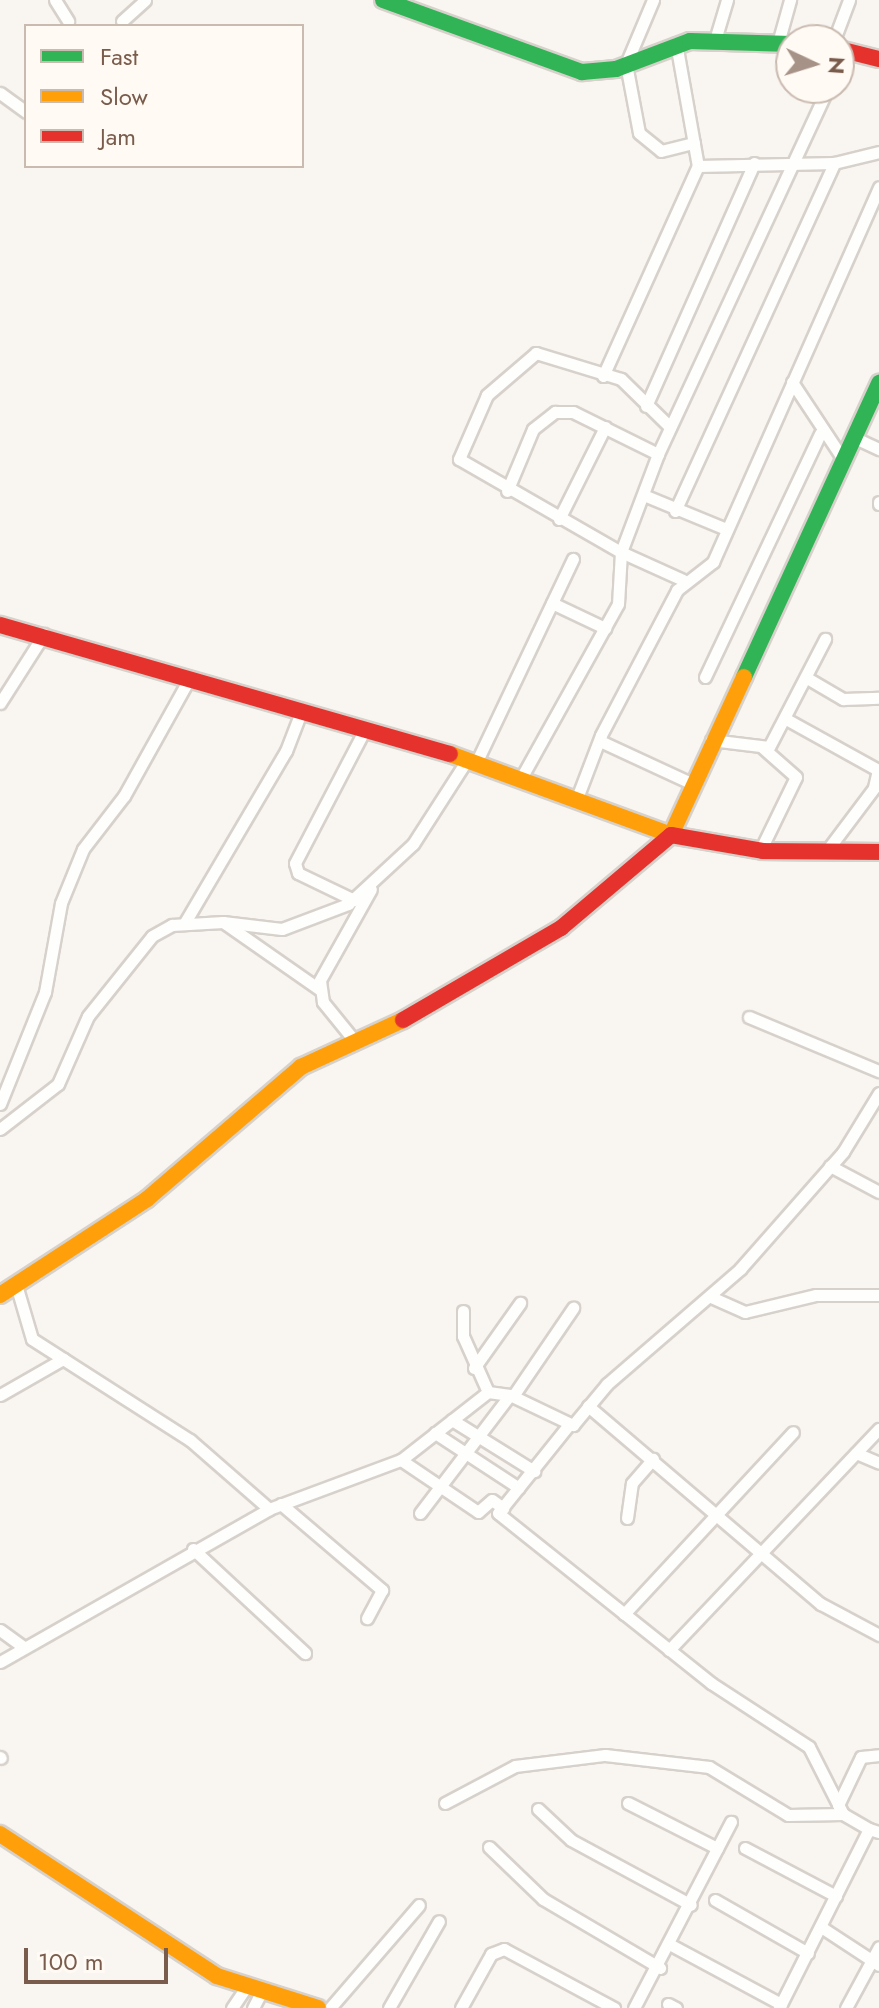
<!DOCTYPE html>
<html>
<head>
<meta charset="utf-8">
<style>
	body { margin:0 }
	#map { position:relative; width:879px; height:2008px; overflow:hidden; background:#f9f5f0; font-family:Jost,sans-serif }
	div>[style] { position:absolute }
	[style*='--x'] { left:calc(var(--x)*1px); top:calc(var(--y)*1px); width:calc(var(--w)*1px); rotate:calc(var(--a)*1deg) }
	.roads { filter:drop-shadow(2px 0 #d7d1cb) drop-shadow(-2px 0 #d7d1cb) drop-shadow(0 2px #d7d1cb) drop-shadow(0 -2px #d7d1cb) }
	.street>* { height:11px; margin:-5.5px; padding:0 5.5px; transform-origin:5.5px; border-radius:5.5px; background:#fefefd }
	.fast>* { height:16px; margin:-8px; padding:0 8px; transform-origin:8px; border-radius:8px; background:#30b455 }
	.slow>* { height:16px; margin:-8px; padding:0 8px; transform-origin:8px; border-radius:8px; background:#ff9f0a }
	.jam>* { height:16px; margin:-8px; padding:0 8px; transform-origin:8px; border-radius:8px; background:#e5322d }
	span { translate:-50% -50%; white-space:nowrap; text-align:center; line-height:1.15; -webkit-text-stroke:6px #fffaf3; paint-order:stroke }
	.legend { position:absolute; left:24px; top:24px; width:280px; height:144px; box-sizing:border-box; background:#fffaf3; border:2px solid #cabbb1; margin:0; padding:10px 14px; list-style:none; font-size:24px; color:#7a5c4d }
	.legend li { display:flex; align-items:center; gap:16px; height:40px }
	.legend b { width:40px; border:2px solid #cabbb1 }
	.north { position:absolute; left:775px; top:24px; width:80px; height:80px; box-sizing:border-box; background:#fffaf3; border:2px solid #cabbb1; border-radius:50%; rotate:94deg; font-size:22px; font-weight:700; line-height:32px; text-align:center; color:#7a5c4d }
	.north::after { content:''; display:block; margin:auto; width:28px; height:36px; background:#a69286; clip-path:polygon(50% 0,100% 100%,50% 72%,0 100%) }
	.scale { position:absolute; left:24px; top:1948px; width:144px; height:36px; box-sizing:border-box; border:4px solid #7a5c4d; border-top:0; padding-left:10px; font-size:24px; line-height:28px; white-space:nowrap; color:#7a5c4d; -webkit-text-stroke:6px #fffaf3; paint-order:stroke }
</style>
</head>
<body>
<div id="map">
	<div class="roads">
		<div class="street">
			<div style="--x:55;--y:0;--w:25;--a:58"></div>
			<div style="--x:653;--y:0;--w:69;--a:112.9"></div>
			<div style="--x:626;--y:64;--w:70;--a:79.3"></div>
			<div style="--x:639;--y:133;--w:28;--a:39"></div>
			<div style="--x:661;--y:151;--w:34;--a:-14"></div>
			<div style="--x:122;--y:21;--w:31;--a:-42"></div>
			<div style="--x:715;--y:40;--w:42;--a:-73.3"></div>
			<div style="--x:834;--y:40;--w:43;--a:-69.4"></div>
			<div style="--x:676;--y:43;--w:125;--a:79.9"></div>
			<div style="--x:778;--y:43;--w:45;--a:-74.4"></div>
			<div style="--x:0;--y:93;--w:32;--a:36"></div>
			<div style="--x:603;--y:376;--w:230;--a:-65.7"></div>
			<div style="--x:698;--y:166;--w:136;--a:-1.3"></div>
			<div style="--x:834;--y:163;--w:46;--a:-13.7"></div>
			<div style="--x:792;--y:382;--w:92;--a:56.5"></div>
			<div style="--x:646;--y:406;--w:266;--a:-66"></div>
			<div style="--x:670;--y:427;--w:69;--a:-135.6"></div>
			<div style="--x:621;--y:379;--w:89;--a:-163"></div>
			<div style="--x:536;--y:353;--w:65;--a:139.4"></div>
			<div style="--x:487;--y:395;--w:70;--a:113.6"></div>
			<div style="--x:459;--y:459;--w:187;--a:29.9"></div>
			<div style="--x:621;--y:552;--w:105;--a:-69.3"></div>
			<div style="--x:658;--y:454;--w:404;--a:-65.1"></div>
			<div style="--x:853;--y:437;--w:29;--a:25"></div>
			<div style="--x:507;--y:491;--w:67;--a:-67.2"></div>
			<div style="--x:533;--y:429;--w:28;--a:-38"></div>
			<div style="--x:555;--y:412;--w:18;--a:0"></div>
			<div style="--x:573;--y:412;--w:95;--a:26.3"></div>
			<div style="--x:646;--y:496;--w:87;--a:22.4"></div>
			<div style="--x:879;--y:502;--w:2;--a:90"></div>
			<div style="--x:675;--y:511;--w:383;--a:-65.4"></div>
			<div style="--x:559;--y:519;--w:103;--a:-63.4"></div>
			<div style="--x:552;--y:603;--w:59;--a:25.3"></div>
			<div style="--x:705;--y:677;--w:269;--a:-64.7"></div>
			<div style="--x:807;--y:678;--w:42;--a:30.3"></div>
			<div style="--x:843;--y:699;--w:36;--a:-2"></div>
			<div style="--x:0;--y:703;--w:82;--a:-57.5"></div>
			<div style="--x:786;--y:719;--w:105;--a:29"></div>
			<div style="--x:878;--y:770;--w:18;--a:103"></div>
			<div style="--x:874;--y:788;--w:81;--a:127"></div>
			<div style="--x:711;--y:740;--w:58;--a:6.9"></div>
			<div style="--x:769;--y:747;--w:122;--a:-62.6"></div>
			<div style="--x:600;--y:741;--w:100;--a:24.8"></div>
			<div style="--x:476;--y:763;--w:226;--a:-64.6"></div>
			<div style="--x:520;--y:780;--w:201;--a:-60.9"></div>
			<div style="--x:618;--y:604;--w:52;--a:-86.7"></div>
			<div style="--x:621;--y:552;--w:68;--a:24.3"></div>
			<div style="--x:577;--y:798;--w:67;--a:-69.1"></div>
			<div style="--x:601;--y:735;--w:164;--a:-62.3"></div>
			<div style="--x:677;--y:590;--w:46;--a:-37.9"></div>
			<div style="--x:713;--y:562;--w:410;--a:-66.1"></div>
			<div style="--x:760;--y:851;--w:82;--a:-64.1"></div>
			<div style="--x:796;--y:777;--w:44;--a:-138.7"></div>
			<div style="--x:354;--y:900;--w:62;--a:-154.3"></div>
			<div style="--x:298;--y:873;--w:10;--a:-107"></div>
			<div style="--x:295;--y:863;--w:149;--a:-62.4"></div>
			<div style="--x:223;--y:922;--w:117;--a:34.9"></div>
			<div style="--x:184;--y:924;--w:201;--a:-59.5"></div>
			<div style="--x:286;--y:751;--w:40;--a:-69"></div>
			<div style="--x:749;--y:1017;--w:141;--a:22.6"></div>
			<div style="--x:353;--y:1039;--w:48;--a:-129"></div>
			<div style="--x:323;--y:1002;--w:22;--a:-98"></div>
			<div style="--x:320;--y:980;--w:104;--a:-60.7"></div>
			<div style="--x:0;--y:1104;--w:121;--a:-68.1"></div>
			<div style="--x:45;--y:992;--w:90;--a:-79.8"></div>
			<div style="--x:61;--y:903;--w:58;--a:-67.8"></div>
			<div style="--x:83;--y:849;--w:67;--a:-52.3"></div>
			<div style="--x:124;--y:796;--w:129;--a:-60.9"></div>
			<div style="--x:0;--y:1129;--w:73;--a:-37.8"></div>
			<div style="--x:58;--y:1084;--w:74;--a:-66.2"></div>
			<div style="--x:88;--y:1016;--w:102;--a:-51.3"></div>
			<div style="--x:152;--y:936;--w:23;--a:-29"></div>
			<div style="--x:172;--y:925;--w:51;--a:-3.4"></div>
			<div style="--x:223;--y:922;--w:59;--a:6.8"></div>
			<div style="--x:282;--y:929;--w:71;--a:-20.7"></div>
			<div style="--x:348;--y:904;--w:88;--a:-42.7"></div>
			<div style="--x:413;--y:844;--w:100;--a:-57.3"></div>
			<div style="--x:830;--y:1166;--w:55;--a:28"></div>
			<div style="--x:17;--y:1288;--w:53;--a:73.6"></div>
			<div style="--x:32;--y:1339;--w:188;--a:32.6"></div>
			<div style="--x:190;--y:1440;--w:105;--a:41.1"></div>
			<div style="--x:711;--y:1297;--w:37;--a:24"></div>
			<div style="--x:745;--y:1312;--w:73;--a:-13.5"></div>
			<div style="--x:816;--y:1295;--w:63;--a:0"></div>
			<div style="--x:463;--y:1311;--w:25;--a:90"></div>
			<div style="--x:463;--y:1336;--w:61;--a:65.9"></div>
			<div style="--x:474;--y:1368;--w:80;--a:-54.7"></div>
			<div style="--x:0;--y:1395;--w:73;--a:-29.7"></div>
			<div style="--x:513;--y:1396;--w:107;--a:-55.7"></div>
			<div style="--x:588;--y:1406;--w:306;--a:40.4"></div>
			<div style="--x:821;--y:1604;--w:66;--a:28.1"></div>
			<div style="--x:452;--y:1420;--w:97;--a:31.9"></div>
			<div style="--x:567;--y:1427;--w:110;--a:128.7"></div>
			<div style="--x:498;--y:1513;--w:273;--a:38.6"></div>
			<div style="--x:711;--y:1683;--w:117;--a:33.1"></div>
			<div style="--x:809;--y:1747;--w:75;--a:63.1"></div>
			<div style="--x:843;--y:1814;--w:30;--a:30"></div>
			<div style="--x:435;--y:1433;--w:100;--a:33.2"></div>
			<div style="--x:856;--y:1453;--w:25;--a:23"></div>
			<div style="--x:401;--y:1460;--w:93;--a:34"></div>
			<div style="--x:478;--y:1512;--w:18;--a:-41"></div>
			<div style="--x:492;--y:1500;--w:14;--a:36"></div>
			<div style="--x:281;--y:1504;--w:133;--a:40.4"></div>
			<div style="--x:382;--y:1590;--w:32;--a:118"></div>
			<div style="--x:420;--y:1513;--w:148;--a:-52.7"></div>
			<div style="--x:627;--y:1518;--w:35;--a:-82"></div>
			<div style="--x:632;--y:1483;--w:32;--a:-49"></div>
			<div style="--x:193;--y:1549;--w:153;--a:42.9"></div>
			<div style="--x:624;--y:1614;--w:248;--a:-47.1"></div>
			<div style="--x:0;--y:1630;--w:29;--a:36"></div>
			<div style="--x:669;--y:1650;--w:305;--a:-46.5"></div>
			<div style="--x:0;--y:1662;--w:309;--a:-29.6"></div>
			<div style="--x:269;--y:1509;--w:141;--a:-20.4"></div>
			<div style="--x:401;--y:1460;--w:110;--a:-38"></div>
			<div style="--x:488;--y:1392;--w:22;--a:8"></div>
			<div style="--x:510;--y:1395;--w:70;--a:25.5"></div>
			<div style="--x:573;--y:1425;--w:53;--a:-50.3"></div>
			<div style="--x:607;--y:1384;--w:176;--a:-40.8"></div>
			<div style="--x:740;--y:1269;--w:156;--a:-48.6"></div>
			<div style="--x:843;--y:1152;--w:69;--a:-58.6"></div>
			<div style="--x:0;--y:1757;--w:1;--a:45"></div>
			<div style="--x:445;--y:1803;--w:79;--a:-27.9"></div>
			<div style="--x:515;--y:1766;--w:91;--a:-7"></div>
			<div style="--x:605;--y:1755;--w:105;--a:6.6"></div>
			<div style="--x:709;--y:1767;--w:92;--a:31.3"></div>
			<div style="--x:788;--y:1815;--w:55;--a:-1"></div>
			<div style="--x:628;--y:1803;--w:100;--a:26.8"></div>
			<div style="--x:838;--y:1805;--w:53;--a:-64.4"></div>
			<div style="--x:861;--y:1757;--w:18;--a:-6"></div>
			<div style="--x:538;--y:1809;--w:45;--a:43.2"></div>
			<div style="--x:571;--y:1840;--w:136;--a:28.4"></div>
			<div style="--x:489;--y:1847;--w:75;--a:43.9"></div>
			<div style="--x:543;--y:1899;--w:136;--a:30.5"></div>
			<div style="--x:745;--y:1848;--w:103;--a:27.8"></div>
			<div style="--x:715;--y:1900;--w:107;--a:29.7"></div>
			<div style="--x:821;--y:1927;--w:69;--a:33.2"></div>
			<div style="--x:671;--y:1945;--w:125;--a:28.2"></div>
			<div style="--x:668;--y:2004;--w:9;--a:27"></div>
			<div style="--x:232;--y:2008;--w:25;--a:-56"></div>
			<div style="--x:253;--y:2008;--w:18;--a:-63"></div>
			<div style="--x:330;--y:2008;--w:136;--a:-49.2"></div>
			<div style="--x:389;--y:2008;--w:100;--a:-60.1"></div>
			<div style="--x:461;--y:2008;--w:62;--a:-60.9"></div>
			<div style="--x:491;--y:1954;--w:14;--a:-21"></div>
			<div style="--x:504;--y:1949;--w:125;--a:28.2"></div>
			<div style="--x:634;--y:2008;--w:210;--a:-62.5"></div>
			<div style="--x:779;--y:2008;--w:200;--a:-63.3"></div>
			<div style="--x:869;--y:1829;--w:10;--a:17"></div>
			<div style="--x:846;--y:2008;--w:69;--a:-61.6"></div>
		</div>
		<div class="fast">
			<div style="--x:383;--y:0;--w:212;--a:19.9"></div>
			<div style="--x:582;--y:72;--w:34;--a:-5"></div>
			<div style="--x:616;--y:69;--w:79;--a:-20.7"></div>
			<div style="--x:690;--y:41;--w:101;--a:1.7"></div>
			<div style="--x:744;--y:677;--w:324;--a:-65.3"></div>
		</div>
		<div class="slow">
			<div style="--x:450;--y:754;--w:235;--a:20.1"></div>
			<div style="--x:671;--y:835;--w:174;--a:-65.2"></div>
			<div style="--x:0;--y:1295;--w:176;--a:-33.1"></div>
			<div style="--x:147;--y:1199;--w:203;--a:-40.6"></div>
			<div style="--x:301;--y:1067;--w:112;--a:-24.7"></div>
			<div style="--x:0;--y:1834;--w:259;--a:33.2"></div>
			<div style="--x:217;--y:1976;--w:106;--a:17.6"></div>
		</div>
		<div class="jam">
			<div style="--x:839;--y:49;--w:41;--a:14"></div>
			<div style="--x:0;--y:625;--w:468;--a:16"></div>
			<div style="--x:403;--y:1020;--w:183;--a:-30.2"></div>
			<div style="--x:561;--y:928;--w:144;--a:-40.2"></div>
			<div style="--x:671;--y:835;--w:93;--a:9.9"></div>
			<div style="--x:763;--y:851;--w:116;--a:0.5"></div>
		</div>
	</div>
	<ul class="legend">
	<li><b style="height:10px;background:#30b455"></b>Fast</li>
	<li><b style="height:10px;background:#ff9f0a"></b>Slow</li>
	<li><b style="height:10px;background:#e5322d"></b>Jam</li>
	</ul>
	<div class="north">N</div>
	<div class="scale">100 m</div>
</div>
</body>
</html>
